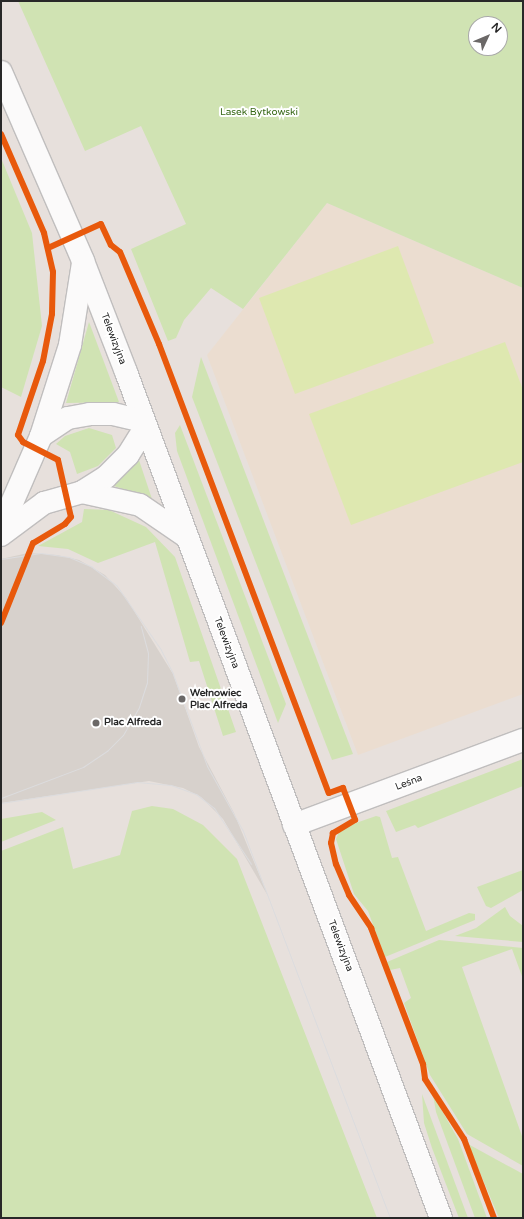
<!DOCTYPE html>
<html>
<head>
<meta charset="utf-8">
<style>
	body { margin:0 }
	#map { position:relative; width:524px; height:1219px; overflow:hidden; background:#e7e0dc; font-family:"Varela Round",sans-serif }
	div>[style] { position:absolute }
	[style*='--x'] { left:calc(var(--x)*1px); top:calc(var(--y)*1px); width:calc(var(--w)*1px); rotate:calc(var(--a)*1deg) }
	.education>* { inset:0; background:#ebddd0 }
	.green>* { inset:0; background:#d0e3b3 }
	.pitch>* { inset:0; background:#dee8b0 }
	.plaza>* { inset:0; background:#d7d1cc }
	.roads { filter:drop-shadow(1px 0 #c0bebe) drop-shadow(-1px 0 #c0bebe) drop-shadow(0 1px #c0bebe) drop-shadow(0 -1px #c0bebe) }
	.street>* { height:22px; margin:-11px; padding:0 11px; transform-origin:11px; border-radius:11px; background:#fbfafa }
	.secondary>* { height:22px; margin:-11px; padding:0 11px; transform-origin:11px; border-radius:11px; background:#fbfafa }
	.tram>* { height:1px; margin:-0.5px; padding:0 0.5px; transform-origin:0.5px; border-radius:0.5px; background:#dcdcde }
	.cycleway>* { height:6px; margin:-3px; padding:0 3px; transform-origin:3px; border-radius:3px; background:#e8590c }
	.dots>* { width:11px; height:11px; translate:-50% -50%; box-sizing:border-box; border:2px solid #fff; border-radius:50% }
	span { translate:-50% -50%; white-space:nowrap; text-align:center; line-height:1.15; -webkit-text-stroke:4px #fff; paint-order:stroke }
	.park-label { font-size:10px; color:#366715 }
	.street-label { font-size:10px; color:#282828 }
	.poi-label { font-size:10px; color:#282828; font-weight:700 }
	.left { translate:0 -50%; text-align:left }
	.frame { position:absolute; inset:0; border:2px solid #282828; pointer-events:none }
	.north { position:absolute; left:468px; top:16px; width:40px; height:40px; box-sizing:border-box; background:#fff; border:1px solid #a9a9a9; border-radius:50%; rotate:46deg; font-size:11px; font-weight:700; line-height:16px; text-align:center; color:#282828 }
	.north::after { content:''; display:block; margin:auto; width:14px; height:18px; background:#6b6867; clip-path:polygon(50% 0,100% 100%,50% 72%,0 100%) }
</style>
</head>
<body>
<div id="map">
	<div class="education">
		<div style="clip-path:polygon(327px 203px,523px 288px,523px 694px,358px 755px,207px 355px)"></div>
	</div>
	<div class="green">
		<div style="clip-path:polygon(evenodd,18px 1px,523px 1px,523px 288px,327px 203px,243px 309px,211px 288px,184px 320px,176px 338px,168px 341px,131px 249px,186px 224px,141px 126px,85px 151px,18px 1px,476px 24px,500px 24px,500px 48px,476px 48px,476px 24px)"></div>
		<div style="clip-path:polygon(1px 158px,32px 233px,42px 326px,21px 397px,1px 387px)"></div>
		<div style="clip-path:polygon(89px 322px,119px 402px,66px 403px)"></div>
		<div style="clip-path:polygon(201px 357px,353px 754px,332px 760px,192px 397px)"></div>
		<div style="clip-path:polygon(180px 425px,286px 704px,278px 723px,177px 451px,175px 433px)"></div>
		<div style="clip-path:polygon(89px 428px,112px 435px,116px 448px,98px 466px,77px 474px,70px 452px,56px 444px,65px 436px)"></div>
		<div style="clip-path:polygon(136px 459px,139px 460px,152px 499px,111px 485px)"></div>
		<div style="clip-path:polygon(84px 509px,109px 510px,146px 527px,175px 557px,236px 732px,223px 736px,199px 661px,190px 662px,155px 542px,98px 563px,68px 549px,38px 546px,82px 522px)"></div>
		<div style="clip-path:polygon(523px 759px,523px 786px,418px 828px,415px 825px,396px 832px,386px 811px)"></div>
		<div style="clip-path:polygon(152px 806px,173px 809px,203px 825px,237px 859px,377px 1218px,1px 1218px,1px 851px,63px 827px,73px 869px,120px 855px,132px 811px)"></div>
		<div style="clip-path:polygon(42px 812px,56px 820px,1px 842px,1px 819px)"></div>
		<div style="clip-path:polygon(376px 816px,380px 817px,392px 858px,398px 857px,426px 931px,469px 913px,475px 914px,475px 920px,385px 957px,368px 911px,354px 894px,336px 839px,339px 832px,353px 824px)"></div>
		<div style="clip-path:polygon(523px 870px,523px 890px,491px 908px,486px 906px,477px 887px)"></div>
		<div style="clip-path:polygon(505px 907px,510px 916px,523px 926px,523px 942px,455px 936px,476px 928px)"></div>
		<div style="clip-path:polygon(439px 940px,523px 948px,523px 979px,512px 949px,462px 967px,523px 1139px,523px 1166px,467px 1134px,430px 1075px,404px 1003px,411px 998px,400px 968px,390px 970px,387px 962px)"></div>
		<div style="clip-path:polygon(422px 1094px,468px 1218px,459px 1218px,432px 1148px,424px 1123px)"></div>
		<div style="clip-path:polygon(433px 1095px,458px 1139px,487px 1218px,475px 1218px,436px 1112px)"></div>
		<div style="clip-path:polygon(468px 1144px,523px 1174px,523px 1218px,499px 1218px)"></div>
	</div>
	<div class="pitch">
		<div style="clip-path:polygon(398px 246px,434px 343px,295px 394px,259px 298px)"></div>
		<div style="clip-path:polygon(505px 342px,523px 390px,523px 462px,351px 525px,309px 414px)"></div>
	</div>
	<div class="plaza">
		<div style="clip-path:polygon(28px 553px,57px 555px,79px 560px,105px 575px,126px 598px,173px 674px,199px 747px,234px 813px,268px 896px,223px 819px,201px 797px,183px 788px,149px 781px,1px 803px,1px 559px)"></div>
	</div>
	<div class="roads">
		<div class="street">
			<div style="--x:294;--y:825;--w:244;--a:-20.4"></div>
		</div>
		<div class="secondary">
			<div style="--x:1;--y:72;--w:206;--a:66.5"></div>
			<div style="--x:83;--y:261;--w:119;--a:68.8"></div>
			<div style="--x:126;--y:372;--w:903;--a:69.58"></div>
			<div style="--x:41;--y:436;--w:32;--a:-34"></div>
			<div style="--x:68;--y:418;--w:22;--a:-10"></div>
			<div style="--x:90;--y:414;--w:23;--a:0"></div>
			<div style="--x:113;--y:414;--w:31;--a:13"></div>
			<div style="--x:82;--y:492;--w:59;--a:12.6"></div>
			<div style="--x:140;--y:505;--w:57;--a:34.2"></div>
			<div style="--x:1;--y:528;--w:100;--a:-66.5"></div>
			<div style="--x:41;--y:436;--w:96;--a:-72.3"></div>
			<div style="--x:70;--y:345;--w:83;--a:-81"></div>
			<div style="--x:1;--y:535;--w:54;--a:-36.7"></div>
			<div style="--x:44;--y:503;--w:40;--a:-16"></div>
			<div style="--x:82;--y:492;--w:28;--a:-32"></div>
			<div style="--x:106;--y:477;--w:31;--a:-45"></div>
			<div style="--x:128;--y:455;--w:32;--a:-58"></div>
		</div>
	</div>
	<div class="tram">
		<div style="--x:1;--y:559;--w:40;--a:-8.5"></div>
		<div style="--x:41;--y:553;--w:28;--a:8"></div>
		<div style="--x:69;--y:557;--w:25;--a:23"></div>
		<div style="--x:92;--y:567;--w:31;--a:37"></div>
		<div style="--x:117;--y:586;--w:75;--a:55.3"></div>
		<div style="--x:160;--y:648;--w:29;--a:63"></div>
		<div style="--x:173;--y:674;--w:98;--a:69.7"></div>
		<div style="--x:207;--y:766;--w:74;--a:61"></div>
		<div style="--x:243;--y:831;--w:414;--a:69.2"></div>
		<div style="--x:1;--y:798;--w:88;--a:-20.7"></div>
		<div style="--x:83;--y:767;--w:30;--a:-34"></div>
		<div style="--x:108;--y:750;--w:21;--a:-45"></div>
		<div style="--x:123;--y:735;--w:32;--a:-60"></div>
		<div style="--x:139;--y:707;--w:26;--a:-72"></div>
		<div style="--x:147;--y:682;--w:29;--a:-88"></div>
		<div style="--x:148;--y:653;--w:28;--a:-105"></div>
		<div style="--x:1;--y:803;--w:138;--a:-8.8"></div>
		<div style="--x:137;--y:782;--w:34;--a:5"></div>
		<div style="--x:171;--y:785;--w:27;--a:20"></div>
		<div style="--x:196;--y:794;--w:23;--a:38"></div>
		<div style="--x:214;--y:808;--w:67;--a:56.5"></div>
	</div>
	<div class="cycleway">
		<div style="--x:1;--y:134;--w:108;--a:66.5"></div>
		<div style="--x:44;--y:233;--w:40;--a:77"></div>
		<div style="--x:53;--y:272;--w:42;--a:91.4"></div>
		<div style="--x:52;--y:314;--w:48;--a:100.8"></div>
		<div style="--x:43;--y:361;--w:78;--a:108.7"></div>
		<div style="--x:18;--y:435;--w:9;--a:54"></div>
		<div style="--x:23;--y:442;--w:39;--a:27"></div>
		<div style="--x:58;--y:460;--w:58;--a:77.2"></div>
		<div style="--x:71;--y:517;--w:9;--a:131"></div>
		<div style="--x:65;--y:524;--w:37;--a:149"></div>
		<div style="--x:33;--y:543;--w:86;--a:111.8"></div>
		<div style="--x:48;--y:248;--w:58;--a:-24.4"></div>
		<div style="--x:101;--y:224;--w:23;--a:65"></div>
		<div style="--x:111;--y:245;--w:11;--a:38"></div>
		<div style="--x:120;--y:252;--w:100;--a:67"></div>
		<div style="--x:159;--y:344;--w:480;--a:69.3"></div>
		<div style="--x:329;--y:793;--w:15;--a:-20"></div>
		<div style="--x:343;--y:788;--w:34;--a:69"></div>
		<div style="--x:355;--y:820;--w:26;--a:149"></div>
		<div style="--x:333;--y:833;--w:10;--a:101"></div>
		<div style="--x:331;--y:843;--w:22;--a:77"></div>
		<div style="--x:336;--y:864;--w:34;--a:67"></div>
		<div style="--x:349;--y:895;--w:40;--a:56"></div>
		<div style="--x:371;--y:928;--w:146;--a:69.1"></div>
		<div style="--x:423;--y:1064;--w:15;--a:82"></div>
		<div style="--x:425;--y:1079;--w:72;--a:57"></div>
		<div style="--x:464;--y:1139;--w:85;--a:69.2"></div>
	</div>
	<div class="dots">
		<div style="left:182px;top:699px;background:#6b6867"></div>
		<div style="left:96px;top:723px;background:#6b6867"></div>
	</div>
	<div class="park-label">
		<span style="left:259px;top:113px">Lasek Bytkowski</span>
	</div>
	<div class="street-label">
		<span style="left:113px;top:339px;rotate:69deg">Telewizyjna</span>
		<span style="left:226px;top:643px;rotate:69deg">Telewizyjna</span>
		<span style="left:409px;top:783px;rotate:-21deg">Leśna</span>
		<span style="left:340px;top:946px;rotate:69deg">Telewizyjna</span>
	</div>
	<div class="poi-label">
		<span class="left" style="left:190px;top:699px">Wełnowiec<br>Plac Alfreda</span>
		<span class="left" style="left:104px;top:723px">Plac Alfreda</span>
	</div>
	<div class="frame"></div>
	<div class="north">N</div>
</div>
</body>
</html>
